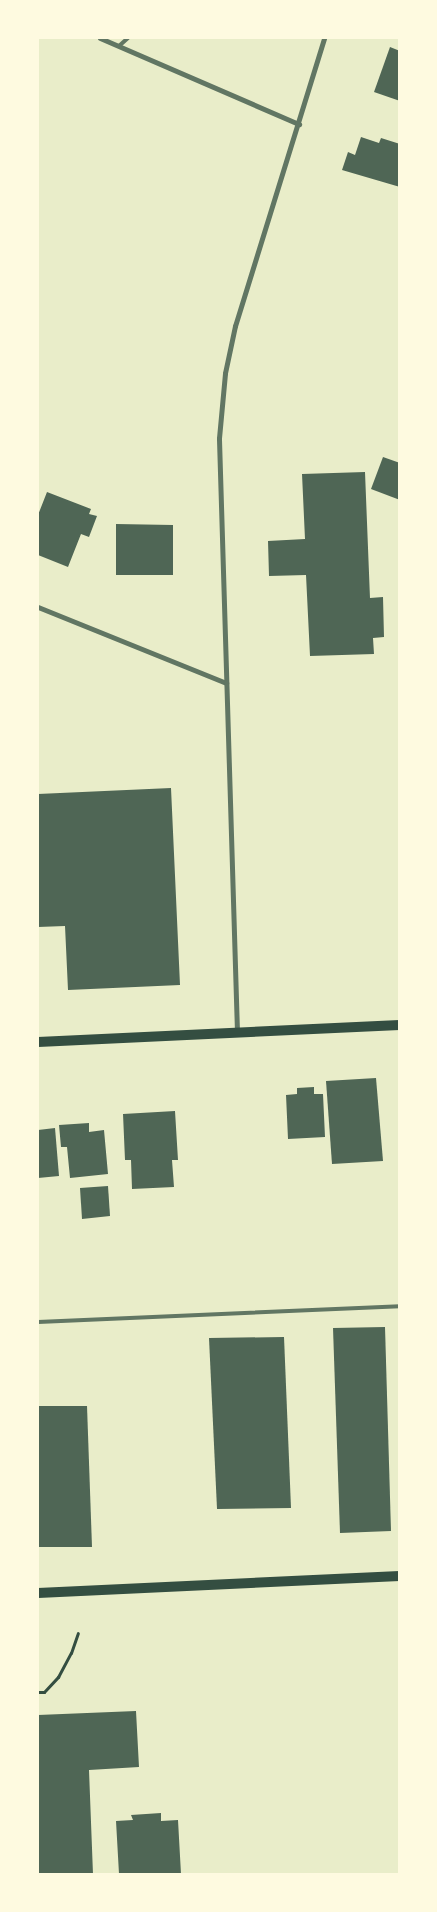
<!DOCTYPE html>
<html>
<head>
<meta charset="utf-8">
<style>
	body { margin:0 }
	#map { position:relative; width:437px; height:1912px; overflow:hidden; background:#e9edc9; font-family:Manrope,sans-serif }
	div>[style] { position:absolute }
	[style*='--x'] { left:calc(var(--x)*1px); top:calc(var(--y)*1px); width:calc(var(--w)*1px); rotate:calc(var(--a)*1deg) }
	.building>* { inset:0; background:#4f6655 }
	.path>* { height:3px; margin:-1.5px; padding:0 1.5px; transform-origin:1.5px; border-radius:1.5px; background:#344e41 }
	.service>* { height:4px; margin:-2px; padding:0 2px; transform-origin:2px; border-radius:2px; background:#617663 }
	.minor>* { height:5px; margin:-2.5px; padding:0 2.5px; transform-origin:2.5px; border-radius:2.5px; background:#617663 }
	.secondary>* { height:10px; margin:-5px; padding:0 5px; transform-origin:5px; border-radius:5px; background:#344e41 }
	span { translate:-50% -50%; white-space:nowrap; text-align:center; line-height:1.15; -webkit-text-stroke:5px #fefae0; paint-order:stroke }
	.frame { position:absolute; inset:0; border:39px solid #fefae0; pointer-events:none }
</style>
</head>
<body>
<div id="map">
	<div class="building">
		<div style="clip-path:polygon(390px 47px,400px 51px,400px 101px,374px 92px)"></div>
		<div style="clip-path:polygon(361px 137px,379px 143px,381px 138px,400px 144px,400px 187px,342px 170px,348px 152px,355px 155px)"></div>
		<div style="clip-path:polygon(383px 457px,400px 463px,400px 500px,371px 489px)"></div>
		<div style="clip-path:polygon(365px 472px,370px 598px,383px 597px,384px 637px,373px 638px,374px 654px,310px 656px,306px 575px,269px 576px,268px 541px,305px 539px,302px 474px)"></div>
		<div style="clip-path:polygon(47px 492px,91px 509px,89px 514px,97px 516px,89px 537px,81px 534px,68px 567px,38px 555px,38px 515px)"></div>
		<div style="clip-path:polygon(116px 524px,173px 525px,173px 575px,116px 575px)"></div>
		<div style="clip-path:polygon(171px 788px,180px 985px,68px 990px,65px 926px,38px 927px,38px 794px)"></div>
		<div style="clip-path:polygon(376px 1078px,383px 1161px,332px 1164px,326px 1081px)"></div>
		<div style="clip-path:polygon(314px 1087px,314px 1094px,323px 1094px,325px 1137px,288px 1139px,286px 1095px,297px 1094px,297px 1088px)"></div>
		<div style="clip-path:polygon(175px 1111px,178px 1160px,172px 1160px,174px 1187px,132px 1189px,131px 1160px,125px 1160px,123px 1114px)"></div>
		<div style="clip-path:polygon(89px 1123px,89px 1132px,104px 1130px,108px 1174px,70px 1178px,67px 1147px,61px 1147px,59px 1125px)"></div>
		<div style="clip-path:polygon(55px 1128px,59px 1176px,38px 1178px,38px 1130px)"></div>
		<div style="clip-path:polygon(108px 1186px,110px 1216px,82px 1219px,80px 1188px)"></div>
		<div style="clip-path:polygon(385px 1327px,391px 1531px,340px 1533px,333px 1328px)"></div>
		<div style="clip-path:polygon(284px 1337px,291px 1508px,217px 1509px,209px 1338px)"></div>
		<div style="clip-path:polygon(38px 1406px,87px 1406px,92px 1547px,38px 1547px)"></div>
		<div style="clip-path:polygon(136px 1711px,139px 1767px,89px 1770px,93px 1874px,38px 1874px,38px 1715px)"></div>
		<div style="clip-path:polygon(161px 1813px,161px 1821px,178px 1820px,181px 1874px,119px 1874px,116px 1821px,133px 1820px,131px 1815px)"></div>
	</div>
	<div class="path">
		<div style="--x:38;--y:1692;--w:6;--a:0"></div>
		<div style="--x:44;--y:1692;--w:21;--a:-47"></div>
		<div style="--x:58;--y:1677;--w:27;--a:-62"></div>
		<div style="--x:71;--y:1653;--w:21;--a:-71"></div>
	</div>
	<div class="service">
		<div style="--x:119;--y:46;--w:12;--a:-42"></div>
		<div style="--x:38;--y:1322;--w:362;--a:-2.5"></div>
	</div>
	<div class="minor">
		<div style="--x:100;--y:38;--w:217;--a:23.4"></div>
		<div style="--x:38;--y:607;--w:203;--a:22"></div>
		<div style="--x:237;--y:1032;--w:594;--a:-91.74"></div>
		<div style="--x:219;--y:438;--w:65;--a:-84.7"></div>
		<div style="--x:225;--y:373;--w:48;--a:-78"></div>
		<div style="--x:235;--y:326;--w:301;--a:-72.8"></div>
	</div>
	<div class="secondary">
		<div style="--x:38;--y:1042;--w:362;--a:-2.7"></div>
		<div style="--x:38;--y:1593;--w:362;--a:-2.7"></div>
	</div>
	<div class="frame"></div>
</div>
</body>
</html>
